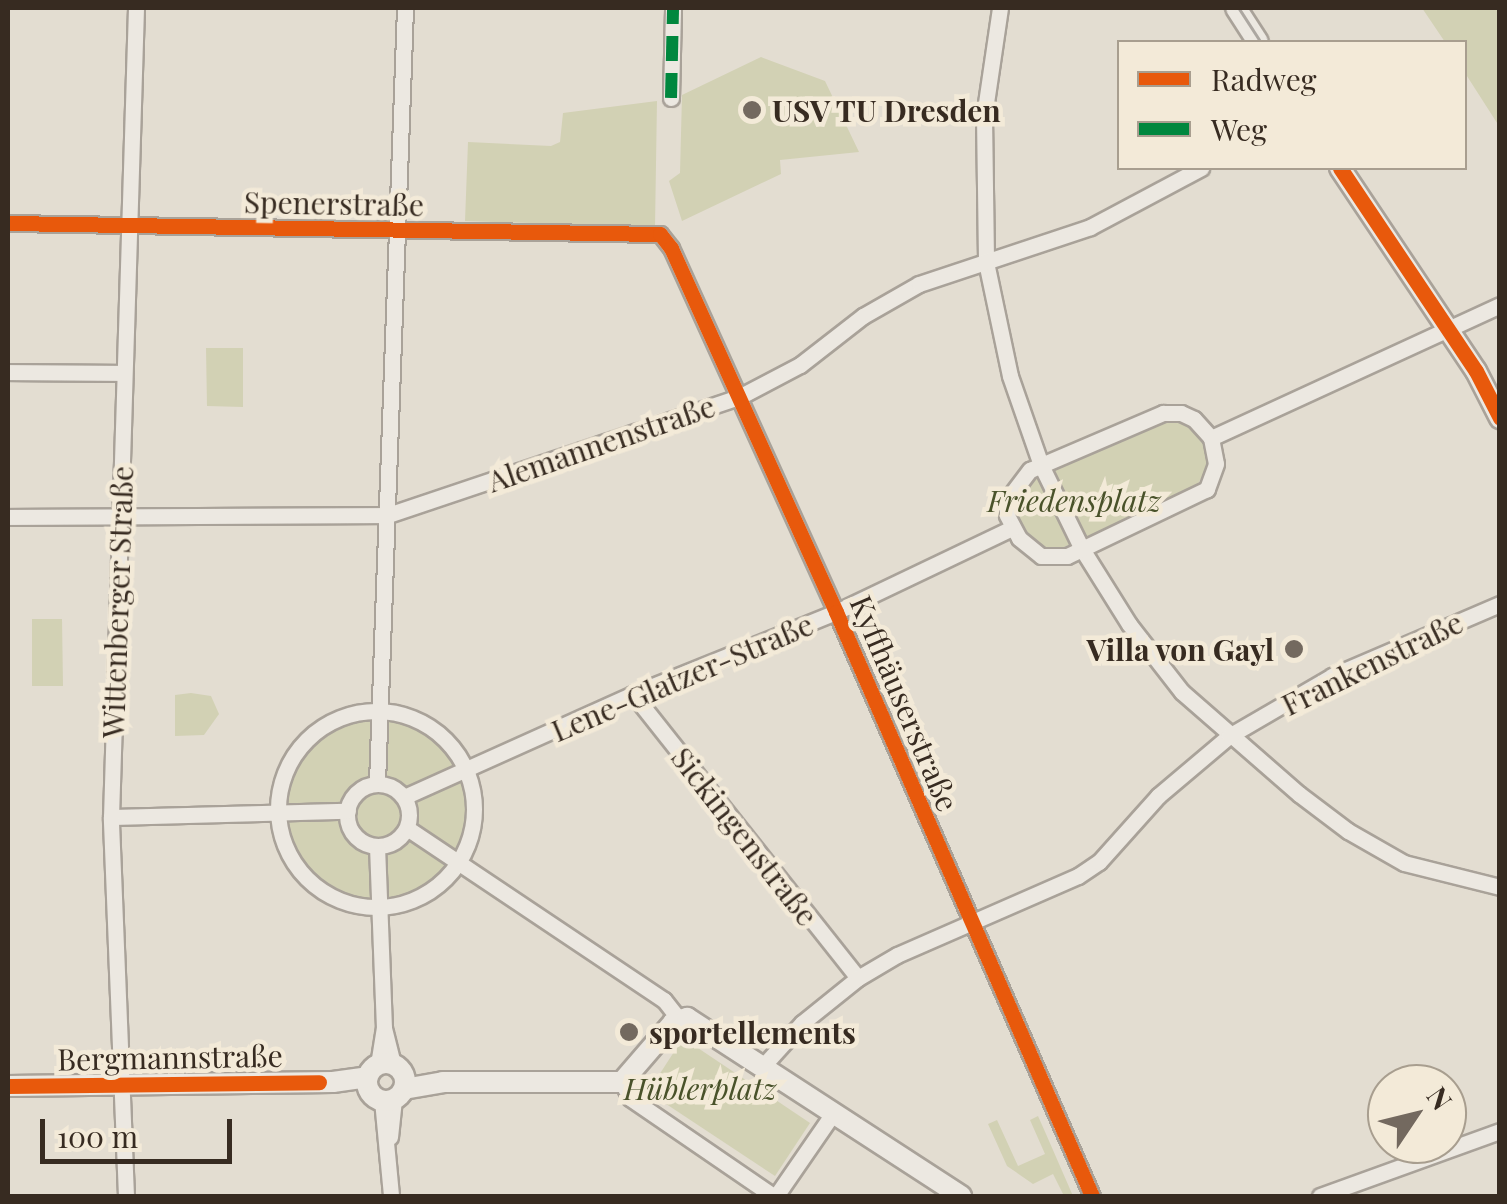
<!DOCTYPE html>
<html>
<head>
<meta charset="utf-8">
<style>
	body { margin:0 }
	#map { position:relative; width:1507px; height:1204px; overflow:hidden; background:#e3ddd1; font-family:"Playfair Display",serif }
	div>[style] { position:absolute }
	[style*='--x'] { left:calc(var(--x)*1px); top:calc(var(--y)*1px); width:calc(var(--w)*1px); rotate:calc(var(--a)*1deg) }
	.green>* { inset:0; background:#d2d1b4 }
	.round { border-radius:50% }
	.roads { filter:drop-shadow(2px 0 #a9a299) drop-shadow(-2px 0 #a9a299) drop-shadow(0 2px #a9a299) drop-shadow(0 -2px #a9a299) }
	.minor>* { height:15px; margin:-7.5px; padding:0 7.5px; transform-origin:7.5px; border-radius:7.5px; background:#ece8e1 }
	.minor>.ring { margin:-7.5px; padding:0; box-sizing:content-box; background:none; border:15px solid #ece8e1; border-radius:50% }
	.tertiary>* { height:20px; margin:-10px; padding:0 10px; transform-origin:10px; border-radius:10px; background:#ece8e1 }
	.tertiary>.ring { margin:-10px; padding:0; box-sizing:content-box; background:none; border:20px solid #ece8e1; border-radius:50% }
	.tram>* { height:2.5px; margin:-1.25px; padding:0 1.25px; transform-origin:1.25px; border-radius:1.25px; background:#aca7a1 }
	.quiet>* { height:12px; margin-top:-6px; transform-origin:0; background:repeating-linear-gradient(90deg,#00873e 0 25px,transparent 0 37px) }
	.cycleway>* { height:15px; margin:-7.5px; padding:0 7.5px; transform-origin:7.5px; border-radius:7.5px; background:#e8590c }
	.dots>* { width:28px; height:28px; translate:-50% -50%; box-sizing:border-box; border:5px solid #f3ead8; border-radius:50% }
	span { translate:-50% -50%; white-space:nowrap; text-align:center; line-height:1.15; -webkit-text-stroke:9px #f3ead8; paint-order:stroke }
	.poi-label { font-size:30px; color:#372b21; font-weight:700 }
	.left { translate:0 -50%; text-align:left }
	.right { translate:-100% -50%; text-align:right }
	.street-label { font-size:30px; color:#372b21 }
	.park-label { font-size:30px; color:#49522a; font-style:italic }
	.frame { position:absolute; inset:0; border:10px solid #372b21; pointer-events:none }
	.legend { position:absolute; left:1117px; top:40px; width:350px; height:130px; box-sizing:border-box; background:#f3ead8; border:2px solid #a89e8f; margin:0; padding:12px 18px; list-style:none; font-size:30px; color:#372b21 }
	.legend li { display:flex; align-items:center; gap:20px; height:50px }
	.legend b { width:50px; border:2px solid #a89e8f }
	.north { position:absolute; left:1367px; top:1064px; width:100px; height:100px; box-sizing:border-box; background:#f3ead8; border:2px solid #a89e8f; border-radius:50%; rotate:55deg; font-size:28px; font-weight:700; line-height:40px; text-align:center; color:#372b21 }
	.north::after { content:''; display:block; margin:auto; width:35px; height:45px; background:#73695f; clip-path:polygon(50% 0,100% 100%,50% 72%,0 100%) }
	.scale { position:absolute; left:40px; top:1119px; width:192px; height:45px; box-sizing:border-box; border:5px solid #372b21; border-top:0; padding-left:12px; font-size:30px; line-height:35px; white-space:nowrap; color:#372b21; -webkit-text-stroke:8px #f3ead8; paint-order:stroke }
</style>
</head>
<body>
<div id="map">
	<div class="green">
		<div style="clip-path:polygon(1422px 8px,1499px 8px,1499px 126px,1465px 73px,1464px 42px,1445px 42px)"></div>
		<div style="clip-path:polygon(761px 57px,825px 81px,859px 152px,780px 160px,781px 174px,682px 221px,669px 181px,680px 173px,682px 95px)"></div>
		<div style="clip-path:polygon(657px 101px,655px 227px,465px 221px,468px 142px,551px 146px,560px 142px,563px 113px)"></div>
		<div style="clip-path:polygon(206px 348px,243px 348px,243px 407px,207px 406px)"></div>
		<div style="clip-path:polygon(1177px 418px,1198px 431px,1208px 452px,1206px 470px,1196px 487px,1062px 548px,1050px 549px,1029px 540px,1015px 515px,1015px 500px,1031px 477px)"></div>
		<div style="clip-path:polygon(32px 619px,62px 619px,63px 686px,32px 686px)"></div>
		<div style="clip-path:polygon(191px 693px,211px 696px,219px 714px,204px 735px,175px 736px,175px 695px)"></div>
		<div class="round" style="left:283px;top:714px;width:188px;height:188px"></div>
		<div style="clip-path:polygon(683px 1038px,810px 1123px,775px 1176px,648px 1092px)"></div>
		<div style="clip-path:polygon(1038px 1116px,1046px 1134px,1073px 1196px,1064px 1196px,1053px 1174px,1033px 1184px,1007px 1166px,988px 1124px,997px 1120px,1018px 1166px,1045px 1154px,1030px 1120px)"></div>
	</div>
	<div class="roads">
		<div class="minor">
			<div style="--x:1000;--y:8;--w:109;--a:98.4"></div>
			<div style="--x:984;--y:116;--w:146;--a:89.2"></div>
			<div style="--x:986;--y:262;--w:116;--a:78.1"></div>
			<div style="--x:1010;--y:376;--w:94;--a:70.8"></div>
			<div style="--x:1041;--y:465;--w:93;--a:64"></div>
			<div style="--x:1082;--y:549;--w:89;--a:57.9"></div>
			<div style="--x:1129;--y:624;--w:86;--a:52.1"></div>
			<div style="--x:1182;--y:692;--w:155;--a:41.1"></div>
			<div style="--x:1299;--y:794;--w:61;--a:37.1"></div>
			<div style="--x:1348;--y:831;--w:64;--a:29.7"></div>
			<div style="--x:1404;--y:863;--w:99;--a:14"></div>
			<div style="--x:671;--y:98;--w:90;--a:-88.7"></div>
			<div style="--x:8;--y:223;--w:652;--a:0.97"></div>
			<div style="--x:660;--y:234;--w:18;--a:52"></div>
			<div style="--x:671;--y:248;--w:400;--a:65.6"></div>
			<div style="--x:836;--y:612;--w:638;--a:66.33"></div>
			<div style="--x:8;--y:372;--w:116;--a:0.5"></div>
			<div style="--x:1163;--y:413;--w:18;--a:0"></div>
			<div style="--x:1181;--y:413;--w:14;--a:25"></div>
			<div style="--x:1194;--y:419;--w:25;--a:48"></div>
			<div style="--x:1211;--y:438;--w:26;--a:79"></div>
			<div style="--x:1216;--y:464;--w:27;--a:110"></div>
			<div style="--x:1207;--y:489;--w:155;--a:154.4"></div>
			<div style="--x:1067;--y:556;--w:26;--a:180"></div>
			<div style="--x:1041;--y:556;--w:28;--a:-141"></div>
			<div style="--x:1019;--y:538;--w:26;--a:-118"></div>
			<div style="--x:1007;--y:515;--w:15;--a:-90"></div>
			<div style="--x:1007;--y:500;--w:38;--a:-53"></div>
			<div style="--x:1030;--y:470;--w:145;--a:-23.2"></div>
			<div style="--x:1211;--y:438;--w:318;--a:-24.7"></div>
			<div style="--x:8;--y:517;--w:380;--a:-0.3"></div>
			<div style="--x:388;--y:515;--w:370;--a:-18.6"></div>
			<div style="--x:739;--y:397;--w:69;--a:-27.7"></div>
			<div style="--x:800;--y:365;--w:80;--a:-37.9"></div>
			<div style="--x:863;--y:316;--w:64;--a:-29.7"></div>
			<div style="--x:919;--y:284;--w:180;--a:-18.4"></div>
			<div style="--x:1090;--y:227;--w:126;--a:-28"></div>
			<div style="--x:633;--y:694;--w:362;--a:51.6"></div>
			<div class="ring" style="left:278px;top:711px;width:181px;height:181px"></div>
			<div style="--x:377;--y:783;--w:776;--a:-87.93"></div>
			<div class="ring" style="left:347px;top:784px;width:47px;height:47px"></div>
			<div style="--x:404;--y:797;--w:251;--a:-24.2"></div>
			<div style="--x:633;--y:694;--w:219;--a:-22"></div>
			<div style="--x:836;--y:612;--w:195;--a:-25.5"></div>
			<div style="--x:111;--y:817;--w:237;--a:-1.5"></div>
			<div style="--x:407;--y:828;--w:309;--a:33.8"></div>
			<div style="--x:664;--y:1000;--w:24;--a:52"></div>
			<div style="--x:377;--y:846;--w:182;--a:87.8"></div>
			<div style="--x:384;--y:1028;--w:37;--a:76"></div>
			<div style="--x:378;--y:1065;--w:37;--a:-81"></div>
			<div style="--x:763;--y:1066;--w:58;--a:-47.8"></div>
			<div style="--x:802;--y:1023;--w:72;--a:-38.8"></div>
			<div style="--x:858;--y:978;--w:45;--a:-30.5"></div>
			<div style="--x:897;--y:955;--w:197;--a:-23.6"></div>
			<div style="--x:1078;--y:876;--w:25;--a:-34"></div>
			<div style="--x:1099;--y:862;--w:89;--a:-48.2"></div>
			<div style="--x:1158;--y:796;--w:93;--a:-40.2"></div>
			<div style="--x:1229;--y:736;--w:119;--a:-30.2"></div>
			<div style="--x:1332;--y:676;--w:183;--a:-23.2"></div>
			<div style="--x:622;--y:1082;--w:18;--a:63"></div>
			<div style="--x:630;--y:1098;--w:173;--a:34.4"></div>
			<div style="--x:382;--y:1100;--w:96;--a:84.6"></div>
			<div style="--x:390;--y:1137;--w:37;--a:-84"></div>
			<div style="--x:126;--y:1196;--w:379;--a:-92.3"></div>
			<div style="--x:111;--y:817;--w:809;--a:-88.23"></div>
			<div style="--x:776;--y:1196;--w:102;--a:-55.4"></div>
			<div style="--x:1320;--y:1196;--w:191;--a:-19.9"></div>
		</div>
		<div class="tertiary">
			<div style="--x:1236;--y:8;--w:40;--a:57.1"></div>
			<div style="--x:1340;--y:168;--w:244;--a:56.2"></div>
			<div style="--x:1476;--y:371;--w:53;--a:62.9"></div>
			<div class="ring" style="left:367px;top:1063px;width:18px;height:18px"></div>
			<div style="--x:8;--y:1086;--w:325;--a:-0.7"></div>
			<div style="--x:333;--y:1082;--w:35;--a:-8"></div>
			<div style="--x:404;--y:1089;--w:40;--a:-10"></div>
			<div style="--x:443;--y:1082;--w:179;--a:0"></div>
			<div style="--x:622;--y:1082;--w:78;--a:-49.2"></div>
			<div style="--x:673;--y:1023;--w:15;--a:-20"></div>
			<div style="--x:687;--y:1018;--w:327;--a:33"></div>
		</div>
	</div>
	<div class="tram">
		<div style="--x:1239;--y:8;--w:40;--a:57.1"></div>
		<div style="--x:1337;--y:168;--w:246;--a:56.1"></div>
		<div style="--x:1474;--y:372;--w:59;--a:63.9"></div>
	</div>
	<div class="quiet">
		<div style="--x:671;--y:98;--w:90;--a:-88.7"></div>
	</div>
	<div class="cycleway">
		<div style="--x:1340;--y:168;--w:244;--a:56.2"></div>
		<div style="--x:1476;--y:371;--w:53;--a:62.9"></div>
		<div style="--x:8;--y:223;--w:652;--a:0.97"></div>
		<div style="--x:660;--y:234;--w:18;--a:52"></div>
		<div style="--x:671;--y:248;--w:400;--a:65.6"></div>
		<div style="--x:836;--y:612;--w:638;--a:66.33"></div>
		<div style="--x:8;--y:1086;--w:311;--a:-0.7"></div>
	</div>
	<div class="dots">
		<div style="left:752px;top:110px;background:#73695f"></div>
		<div style="left:1294px;top:649px;background:#73695f"></div>
		<div style="left:629px;top:1032px;background:#73695f"></div>
	</div>
	<div class="poi-label">
		<span class="left" style="left:772px;top:110px">USV TU Dresden</span>
		<span class="right" style="left:1274px;top:649px">Villa von Gayl</span>
		<span class="left" style="left:649px;top:1032px">sportellements</span>
	</div>
	<div class="street-label">
		<span style="left:334px;top:203px;rotate:1deg">Spenerstraße</span>
		<span style="left:601px;top:443px;rotate:-19deg">Alemannenstraße</span>
		<span style="left:117px;top:602px;rotate:-88deg">Wittenberger Straße</span>
		<span style="left:1372px;top:663px;rotate:-26deg">Frankenstraße</span>
		<span style="left:682px;top:677px;rotate:-23deg">Lene-Glatzer-Straße</span>
		<span style="left:905px;top:703px;rotate:67deg">Kyffhäuserstraße</span>
		<span style="left:745px;top:836px;rotate:52deg">Sickingenstraße</span>
		<span style="left:170px;top:1057px;rotate:-1deg">Bergmannstraße</span>
	</div>
	<div class="park-label">
		<span style="left:1074px;top:500px">Friedensplatz</span>
		<span style="left:700px;top:1088px">Hüblerplatz</span>
	</div>
	<div class="frame"></div>
	<ul class="legend">
	<li><b style="height:12px;background:#e8590c"></b>Radweg</li>
	<li><b style="height:12px;background:#00873e"></b>Weg</li>
	</ul>
	<div class="north">N</div>
	<div class="scale">100 m</div>
</div>
</body>
</html>
